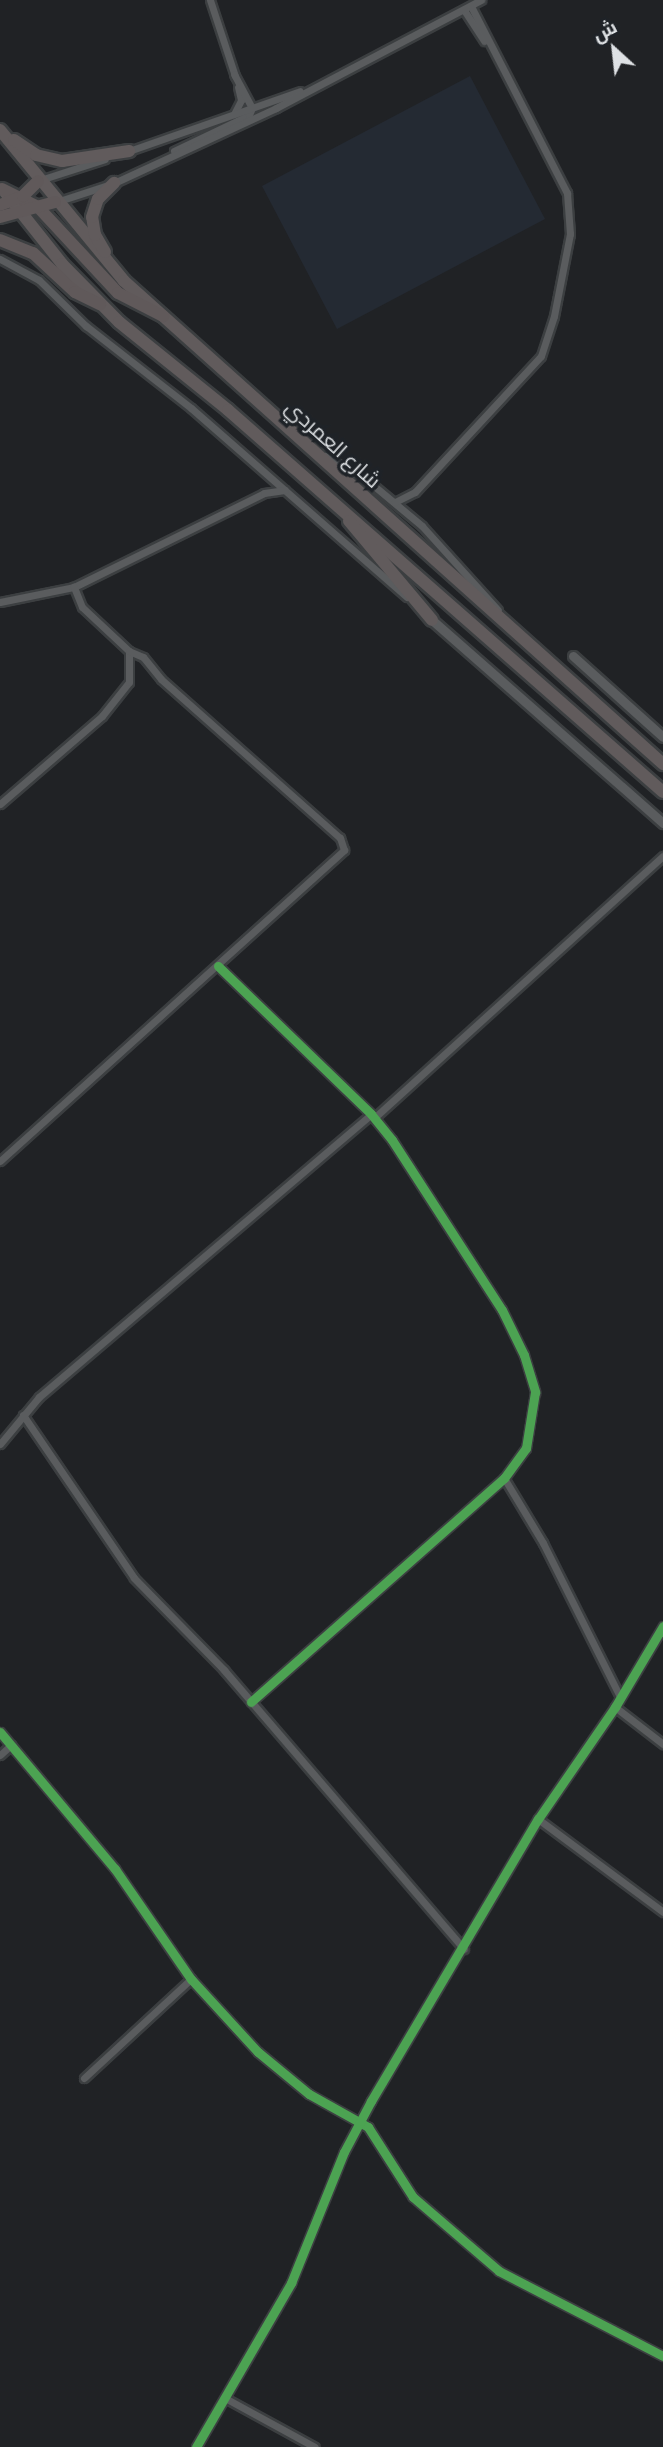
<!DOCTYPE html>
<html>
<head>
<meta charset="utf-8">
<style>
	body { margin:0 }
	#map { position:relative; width:663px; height:2447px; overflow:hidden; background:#202225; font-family:Georgia,Cairo,serif }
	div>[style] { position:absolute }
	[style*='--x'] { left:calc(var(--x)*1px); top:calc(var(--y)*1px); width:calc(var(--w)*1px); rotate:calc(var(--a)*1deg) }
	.built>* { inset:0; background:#242a33 }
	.roads { filter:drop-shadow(2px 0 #3c3f41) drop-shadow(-2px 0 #3c3f41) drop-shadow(0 2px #3c3f41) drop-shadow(0 -2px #3c3f41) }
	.minor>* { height:7px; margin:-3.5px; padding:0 3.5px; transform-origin:3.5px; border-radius:3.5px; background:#5a5c5e }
	.tertiary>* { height:9px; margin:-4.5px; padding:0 4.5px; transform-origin:4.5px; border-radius:4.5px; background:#5a5c5e }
	.primary>* { height:12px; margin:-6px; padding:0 6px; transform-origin:6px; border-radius:6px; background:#615b5c }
	.trunk>* { height:12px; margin:-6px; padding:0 6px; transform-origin:6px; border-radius:6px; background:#60595a }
	.cycleway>* { height:9px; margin:-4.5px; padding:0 4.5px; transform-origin:4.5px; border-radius:4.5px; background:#4ca352 }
	span { translate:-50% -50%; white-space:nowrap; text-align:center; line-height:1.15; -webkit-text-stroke:7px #1e2227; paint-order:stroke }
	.street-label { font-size:21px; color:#dee1e4 }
	.north { position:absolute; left:579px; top:14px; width:70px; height:70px; -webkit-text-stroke:5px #1e2227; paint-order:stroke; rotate:333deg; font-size:19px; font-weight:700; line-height:28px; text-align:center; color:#dee1e4 }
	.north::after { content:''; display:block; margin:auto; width:24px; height:32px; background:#dee1e4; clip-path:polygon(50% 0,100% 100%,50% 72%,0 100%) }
</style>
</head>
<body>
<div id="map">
	<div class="built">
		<div style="clip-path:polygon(470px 76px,545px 219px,337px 329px,262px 186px)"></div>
	</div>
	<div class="roads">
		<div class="minor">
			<div style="--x:210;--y:0;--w:80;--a:71.8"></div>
			<div style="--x:464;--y:10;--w:37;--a:57"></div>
			<div style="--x:234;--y:114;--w:16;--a:-63"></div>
			<div style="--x:241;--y:100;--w:13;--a:-103"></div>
			<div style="--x:174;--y:151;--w:83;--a:-25.6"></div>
			<div style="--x:249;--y:115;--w:8;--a:-67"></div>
			<div style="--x:252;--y:108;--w:38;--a:-118"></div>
			<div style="--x:126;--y:152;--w:184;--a:-19.3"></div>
			<div style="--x:40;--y:180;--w:68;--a:-17.9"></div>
			<div style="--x:56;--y:202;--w:61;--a:-18.1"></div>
			<div style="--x:114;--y:183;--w:179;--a:-24.8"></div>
			<div style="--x:276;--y:108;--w:232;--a:-27.8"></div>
			<div style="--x:0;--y:259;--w:44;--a:28.3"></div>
			<div style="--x:39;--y:280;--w:66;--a:44.4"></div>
			<div style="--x:86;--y:326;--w:133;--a:38"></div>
			<div style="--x:191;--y:408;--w:287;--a:41.2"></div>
			<div style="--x:325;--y:456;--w:56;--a:31.1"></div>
			<div style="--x:373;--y:485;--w:64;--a:39.9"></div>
			<div style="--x:422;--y:526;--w:113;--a:47.9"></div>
			<div style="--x:395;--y:502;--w:22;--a:-27"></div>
			<div style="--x:415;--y:492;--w:185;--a:-47.2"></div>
			<div style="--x:541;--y:356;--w:42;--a:-72"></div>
			<div style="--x:554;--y:316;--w:84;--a:-79"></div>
			<div style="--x:570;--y:234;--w:41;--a:-94.2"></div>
			<div style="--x:567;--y:193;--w:210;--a:-117.2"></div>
			<div style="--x:0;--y:602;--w:76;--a:-11.5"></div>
			<div style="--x:74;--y:587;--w:212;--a:-26.3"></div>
			<div style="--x:264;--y:493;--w:21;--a:-8"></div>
			<div style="--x:0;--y:804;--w:135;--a:-40.8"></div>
			<div style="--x:102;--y:716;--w:43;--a:-51.5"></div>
			<div style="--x:129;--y:682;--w:31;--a:-90"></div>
			<div style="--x:129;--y:651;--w:64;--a:-136.9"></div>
			<div style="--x:82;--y:607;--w:22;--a:-112"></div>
			<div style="--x:218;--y:966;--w:213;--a:44"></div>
			<div style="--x:371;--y:1114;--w:33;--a:51"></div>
			<div style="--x:392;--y:1140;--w:202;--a:57.1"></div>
			<div style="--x:502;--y:1310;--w:50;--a:63.9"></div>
			<div style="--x:524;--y:1355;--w:39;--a:73"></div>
			<div style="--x:535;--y:1392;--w:57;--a:99.1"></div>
			<div style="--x:526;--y:1448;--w:37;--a:126"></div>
			<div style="--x:504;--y:1478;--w:338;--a:138.5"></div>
			<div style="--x:374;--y:1118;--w:390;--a:-42.2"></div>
			<div style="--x:0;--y:1161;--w:464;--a:-42.1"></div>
			<div style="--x:344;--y:850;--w:13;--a:-108"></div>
			<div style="--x:340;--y:838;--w:239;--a:-138.4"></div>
			<div style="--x:161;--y:679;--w:28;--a:-129"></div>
			<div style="--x:143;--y:657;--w:15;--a:-157"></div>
			<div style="--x:23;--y:1415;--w:197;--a:55.7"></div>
			<div style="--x:134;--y:1578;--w:129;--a:45.6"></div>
			<div style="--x:224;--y:1670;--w:368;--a:49.3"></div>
			<div style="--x:0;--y:1444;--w:61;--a:-50.3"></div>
			<div style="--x:39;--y:1397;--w:436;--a:-40.4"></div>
			<div style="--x:504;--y:1478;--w:76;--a:59"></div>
			<div style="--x:543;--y:1543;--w:172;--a:63.4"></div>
			<div style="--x:615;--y:1707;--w:61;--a:37.6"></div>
			<div style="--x:0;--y:1732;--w:179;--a:50"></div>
			<div style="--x:115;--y:1869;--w:134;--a:55.4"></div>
			<div style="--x:191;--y:1979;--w:99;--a:47.5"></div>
			<div style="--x:258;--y:2052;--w:66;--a:39.5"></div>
			<div style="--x:309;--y:2094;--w:68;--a:29.2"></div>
			<div style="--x:368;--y:2127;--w:83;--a:57.3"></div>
			<div style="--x:413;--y:2197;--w:113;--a:40.7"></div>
			<div style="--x:499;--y:2271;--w:185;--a:27.4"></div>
			<div style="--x:0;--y:1755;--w:15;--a:-42"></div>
			<div style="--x:538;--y:1819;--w:156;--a:36.6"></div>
			<div style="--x:84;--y:2078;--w:146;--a:-42.8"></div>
			<div style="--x:225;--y:2398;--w:102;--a:28.6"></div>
			<div style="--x:196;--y:2447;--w:190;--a:-59.9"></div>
			<div style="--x:291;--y:2283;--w:141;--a:-68"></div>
			<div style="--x:344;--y:2152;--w:58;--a:-62.1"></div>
			<div style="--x:371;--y:2101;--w:328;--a:-59.4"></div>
			<div style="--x:538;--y:1819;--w:136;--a:-55.5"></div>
			<div style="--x:615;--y:1707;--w:94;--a:-59.3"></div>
		</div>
		<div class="tertiary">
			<div style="--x:432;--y:620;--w:308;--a:41.3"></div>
			<div style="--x:573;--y:656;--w:121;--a:42"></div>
		</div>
		<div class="primary">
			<div style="--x:0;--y:130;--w:195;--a:50.6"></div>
			<div style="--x:124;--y:281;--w:724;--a:41.86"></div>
			<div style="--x:14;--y:140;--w:27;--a:34"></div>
			<div style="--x:36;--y:155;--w:27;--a:13"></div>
			<div style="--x:62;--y:161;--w:68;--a:-8.5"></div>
			<div style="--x:5;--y:192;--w:92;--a:51.6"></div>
			<div style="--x:62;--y:264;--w:81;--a:45.5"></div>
			<div style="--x:119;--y:322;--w:140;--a:38.9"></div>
			<div style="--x:228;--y:410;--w:579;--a:41.29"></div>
			<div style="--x:105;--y:252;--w:20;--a:-120"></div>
			<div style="--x:95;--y:235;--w:18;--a:-99"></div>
			<div style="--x:92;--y:217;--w:19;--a:-72"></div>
			<div style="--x:98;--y:199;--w:23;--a:-45"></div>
			<div style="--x:349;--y:521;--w:129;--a:50"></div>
		</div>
		<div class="trunk">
			<div style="--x:2;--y:189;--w:40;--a:26.6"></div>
			<div style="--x:38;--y:207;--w:117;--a:47.1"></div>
			<div style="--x:118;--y:293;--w:51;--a:27.1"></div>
			<div style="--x:0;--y:205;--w:25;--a:-21"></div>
			<div style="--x:23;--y:196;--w:21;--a:-45"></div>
			<div style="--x:0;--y:217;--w:57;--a:-15.3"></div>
			<div style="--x:0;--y:240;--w:35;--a:22"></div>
			<div style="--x:33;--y:253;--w:57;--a:42.9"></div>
			<div style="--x:75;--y:292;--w:28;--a:26"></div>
		</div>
	</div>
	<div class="cycleway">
		<div style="--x:218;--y:966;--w:213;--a:44"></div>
		<div style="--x:371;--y:1114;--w:33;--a:51"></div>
		<div style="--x:392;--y:1140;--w:202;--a:57.1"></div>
		<div style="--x:502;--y:1310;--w:50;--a:63.9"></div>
		<div style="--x:524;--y:1355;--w:39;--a:73"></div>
		<div style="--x:535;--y:1392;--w:57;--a:99.1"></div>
		<div style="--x:526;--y:1448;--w:37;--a:126"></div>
		<div style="--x:504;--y:1478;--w:338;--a:138.5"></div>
		<div style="--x:0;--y:1732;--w:179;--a:50"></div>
		<div style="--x:115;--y:1869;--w:134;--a:55.4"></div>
		<div style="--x:191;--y:1979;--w:99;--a:47.5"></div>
		<div style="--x:258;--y:2052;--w:66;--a:39.5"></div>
		<div style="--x:309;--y:2094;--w:68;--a:29.2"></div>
		<div style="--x:368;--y:2127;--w:83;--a:57.3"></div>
		<div style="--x:413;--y:2197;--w:113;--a:40.7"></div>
		<div style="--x:499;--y:2271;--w:185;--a:27.4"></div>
		<div style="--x:196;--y:2447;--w:190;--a:-59.9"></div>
		<div style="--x:291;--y:2283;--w:141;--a:-68"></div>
		<div style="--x:344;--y:2152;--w:58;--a:-62.1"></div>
		<div style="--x:371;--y:2101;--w:328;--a:-59.4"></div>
		<div style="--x:538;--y:1819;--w:136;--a:-55.5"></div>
		<div style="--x:615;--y:1707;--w:94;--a:-59.3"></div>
	</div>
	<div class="street-label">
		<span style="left:333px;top:444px;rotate:42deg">شارع العمردي</span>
	</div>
	<div class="north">ش</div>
</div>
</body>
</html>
